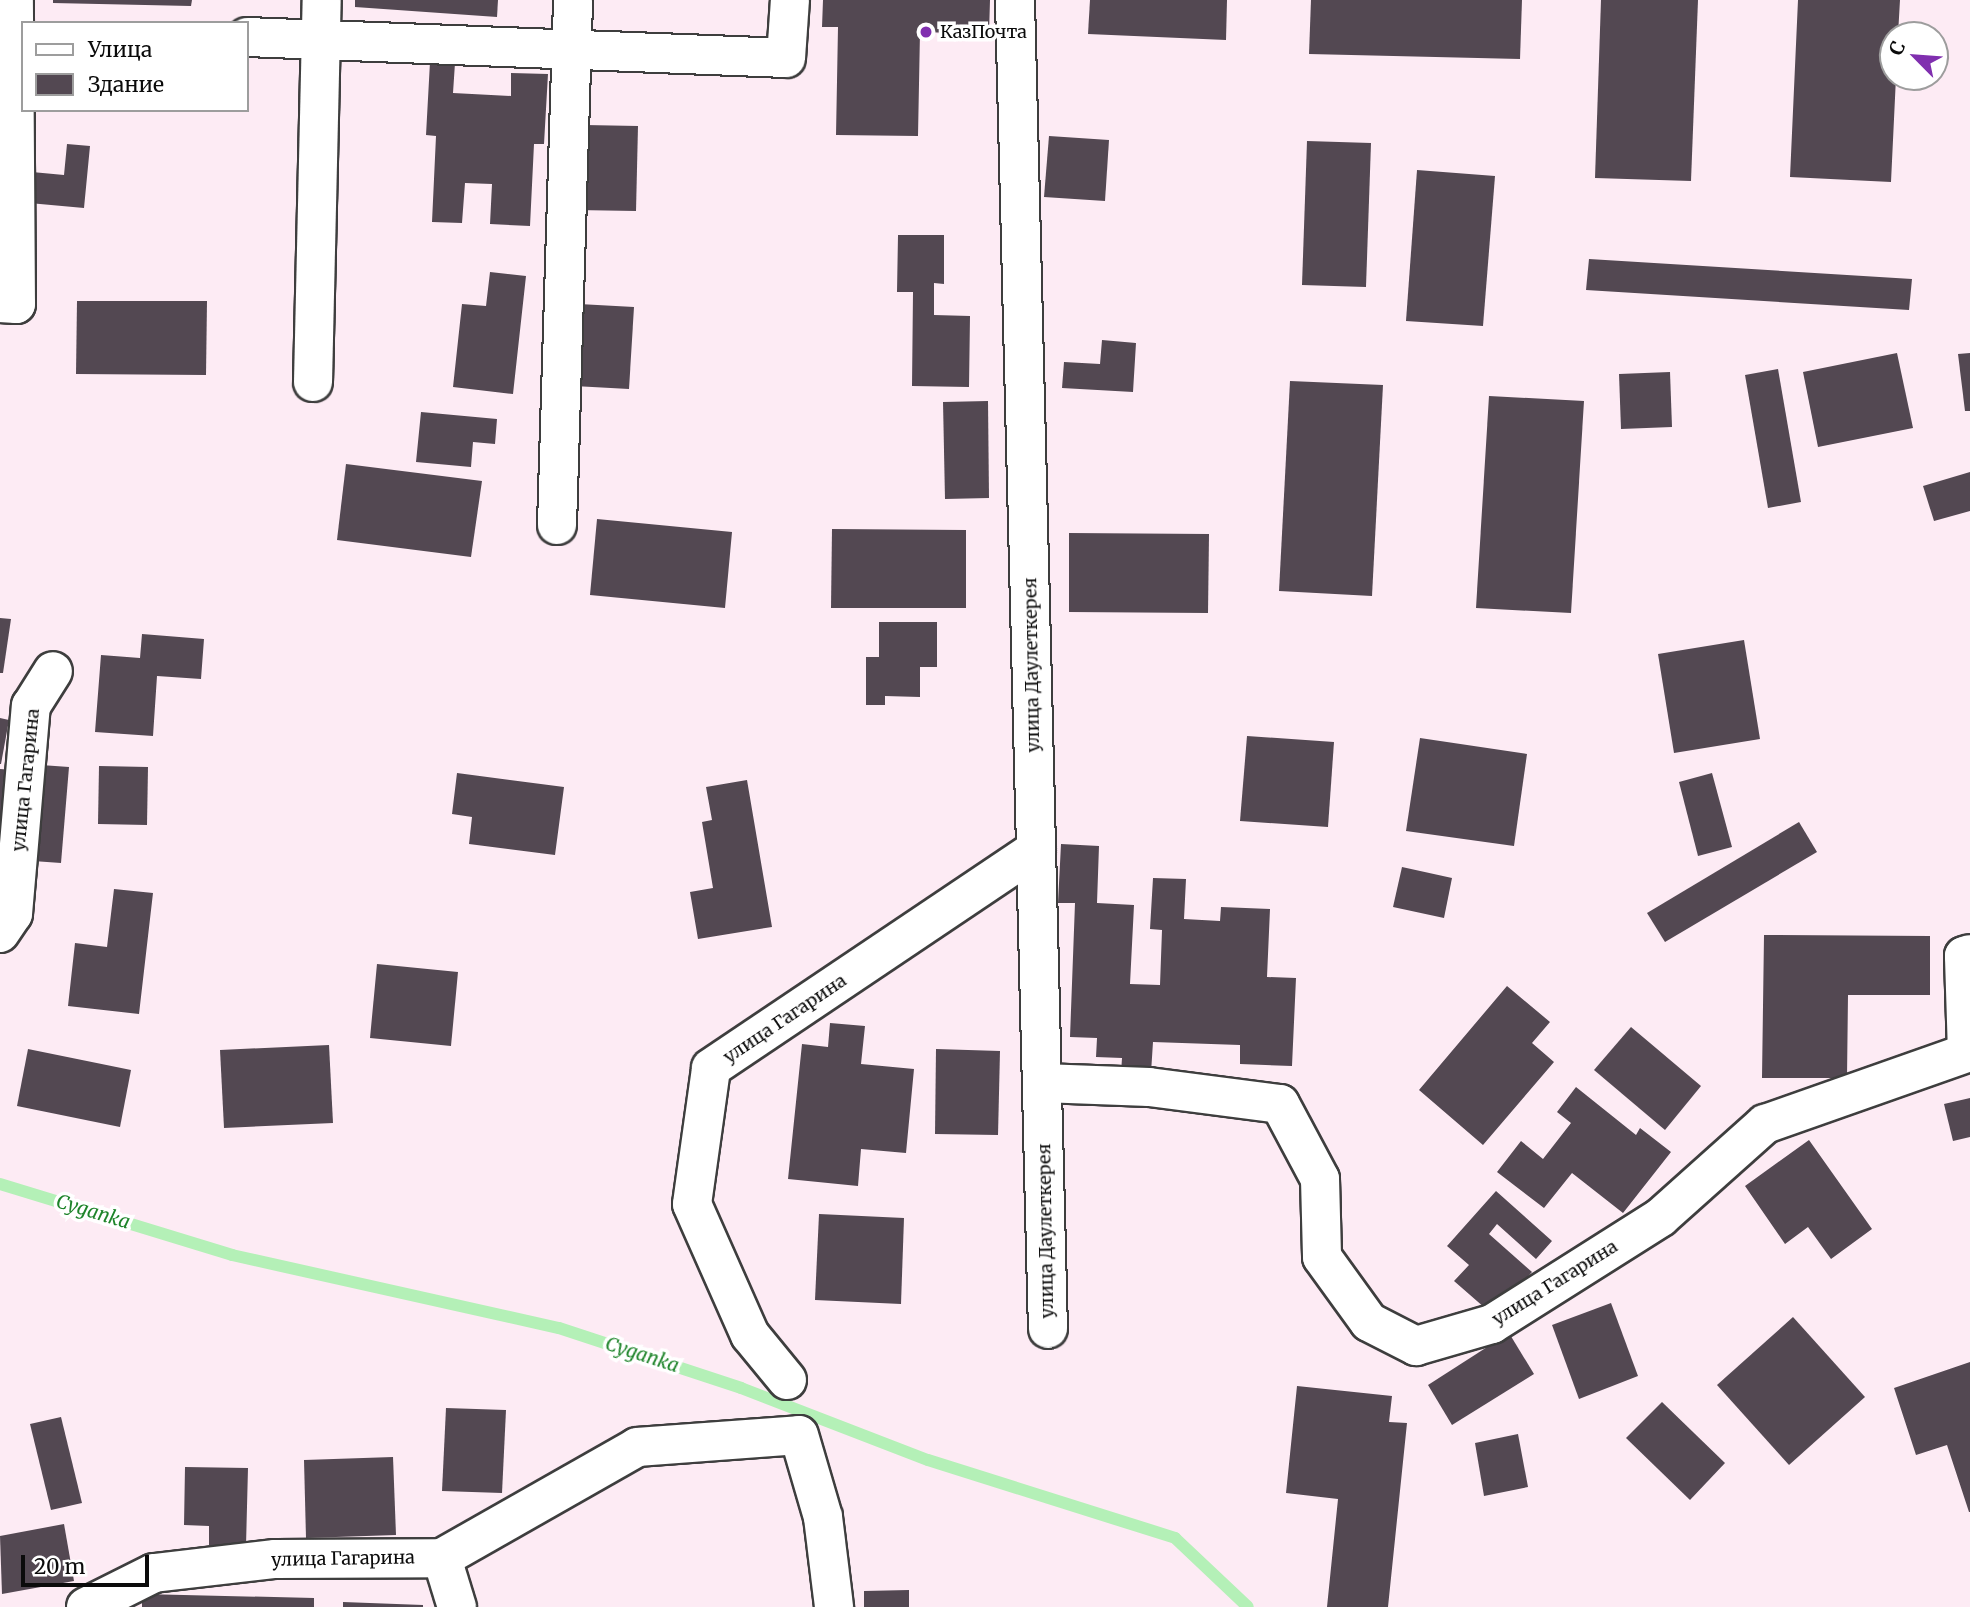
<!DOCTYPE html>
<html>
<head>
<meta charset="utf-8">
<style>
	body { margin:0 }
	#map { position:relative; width:1970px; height:1607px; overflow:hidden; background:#fdebf4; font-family:Merriweather,serif }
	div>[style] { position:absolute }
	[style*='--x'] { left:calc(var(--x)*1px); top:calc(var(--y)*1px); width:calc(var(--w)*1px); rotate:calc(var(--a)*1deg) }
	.stream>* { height:12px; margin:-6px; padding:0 6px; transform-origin:6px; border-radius:6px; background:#b4f0b7 }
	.building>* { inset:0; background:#534852 }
	.roads { filter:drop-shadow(2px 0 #3e3e3e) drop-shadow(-2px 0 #3e3e3e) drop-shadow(0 2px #3e3e3e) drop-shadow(0 -2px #3e3e3e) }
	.minor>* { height:38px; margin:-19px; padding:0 19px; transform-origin:19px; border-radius:19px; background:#fff }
	.dots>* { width:19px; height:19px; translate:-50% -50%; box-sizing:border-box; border:4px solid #fff; border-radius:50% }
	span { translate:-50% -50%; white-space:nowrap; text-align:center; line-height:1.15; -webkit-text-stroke:7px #fff; paint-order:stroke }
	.poi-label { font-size:18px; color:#0b0b0b }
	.left { translate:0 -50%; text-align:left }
	.street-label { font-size:18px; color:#0b0b0b }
	.water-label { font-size:19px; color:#1e842a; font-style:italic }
	.legend { position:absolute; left:21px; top:21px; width:228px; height:91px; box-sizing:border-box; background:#fff; border:2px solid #9d9d9d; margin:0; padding:9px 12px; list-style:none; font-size:21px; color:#0b0b0b }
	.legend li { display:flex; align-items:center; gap:14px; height:35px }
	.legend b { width:35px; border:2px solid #9d9d9d }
	.north { position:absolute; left:1879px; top:21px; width:70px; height:70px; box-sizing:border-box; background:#fff; border:2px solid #9d9d9d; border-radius:50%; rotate:295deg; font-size:19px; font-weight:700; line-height:28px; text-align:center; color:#0b0b0b }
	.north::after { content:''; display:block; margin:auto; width:24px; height:32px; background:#802faf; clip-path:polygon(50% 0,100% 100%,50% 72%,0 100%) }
	.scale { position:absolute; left:21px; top:1555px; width:128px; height:32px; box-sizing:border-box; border:4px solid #0b0b0b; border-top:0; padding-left:9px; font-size:21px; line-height:24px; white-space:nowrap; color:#0b0b0b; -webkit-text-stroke:5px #fff; paint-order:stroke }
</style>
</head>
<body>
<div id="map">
	<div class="stream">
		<div style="--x:0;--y:1184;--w:243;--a:17"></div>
		<div style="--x:232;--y:1255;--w:335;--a:12.6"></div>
		<div style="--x:559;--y:1328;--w:192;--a:18.2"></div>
		<div style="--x:741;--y:1388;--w:200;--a:21.1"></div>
		<div style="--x:928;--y:1460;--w:259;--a:17.5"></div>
		<div style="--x:1175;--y:1538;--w:100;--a:43.4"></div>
	</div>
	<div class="building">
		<div style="clip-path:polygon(53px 0,192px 0,191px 6px,53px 3px)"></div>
		<div style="clip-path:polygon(355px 0,498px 0,497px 17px,355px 7px)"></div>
		<div style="clip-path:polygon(823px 0,990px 0,989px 34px,920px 32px,918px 136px,836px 135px,838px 27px,822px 27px)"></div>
		<div style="clip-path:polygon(1090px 0,1227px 0,1226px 40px,1088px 34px)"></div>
		<div style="clip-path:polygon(1311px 0,1522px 0,1520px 59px,1309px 54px)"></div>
		<div style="clip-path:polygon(1601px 0,1698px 0,1691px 181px,1595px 178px)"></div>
		<div style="clip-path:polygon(1798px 0,1900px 0,1898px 35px,1893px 35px,1893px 77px,1896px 77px,1891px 182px,1790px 177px)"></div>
		<div style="clip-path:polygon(430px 62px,455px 63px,453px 93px,511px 96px,511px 73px,548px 74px,544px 144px,534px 144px,530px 226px,490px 224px,492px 184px,465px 183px,462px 223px,432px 222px,436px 136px,426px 135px)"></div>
		<div style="clip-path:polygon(585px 125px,638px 126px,636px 211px,576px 210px)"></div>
		<div style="clip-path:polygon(1049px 136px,1109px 140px,1105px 201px,1044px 197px)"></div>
		<div style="clip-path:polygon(1307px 141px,1371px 143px,1366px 287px,1302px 285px)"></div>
		<div style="clip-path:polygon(67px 144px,90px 146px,84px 208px,29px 203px,32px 172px,64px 175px)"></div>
		<div style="clip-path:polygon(1417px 170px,1495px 176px,1483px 326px,1406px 321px)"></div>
		<div style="clip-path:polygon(898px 235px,944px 235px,944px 284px,934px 283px,934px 315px,970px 316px,969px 387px,912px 386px,913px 292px,897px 292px)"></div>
		<div style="clip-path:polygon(1589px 259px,1912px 279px,1909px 310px,1586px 290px)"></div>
		<div style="clip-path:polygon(490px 272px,526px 276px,513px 394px,453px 387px,462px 304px,486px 306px)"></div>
		<div style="clip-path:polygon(77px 301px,207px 301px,206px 375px,76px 374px)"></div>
		<div style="clip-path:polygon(579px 304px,634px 307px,629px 389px,574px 386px)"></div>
		<div style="clip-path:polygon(1102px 340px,1136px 343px,1133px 392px,1062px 388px,1064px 362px,1100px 364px)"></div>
		<div style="clip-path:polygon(1897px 353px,1913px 428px,1818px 447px,1803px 372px)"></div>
		<div style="clip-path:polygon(1970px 353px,1970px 411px,1965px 411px,1958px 354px)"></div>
		<div style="clip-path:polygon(1778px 369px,1801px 502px,1768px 508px,1745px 375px)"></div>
		<div style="clip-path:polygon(1670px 372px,1672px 427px,1621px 429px,1619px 374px)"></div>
		<div style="clip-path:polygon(1290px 381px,1383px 385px,1372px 596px,1279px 591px)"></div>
		<div style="clip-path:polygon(1489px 396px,1584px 401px,1571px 613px,1476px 608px)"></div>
		<div style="clip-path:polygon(988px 401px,989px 498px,945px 499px,943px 402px)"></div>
		<div style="clip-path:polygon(421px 412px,497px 419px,495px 444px,473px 442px,471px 467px,416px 462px)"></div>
		<div style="clip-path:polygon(346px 464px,482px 481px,471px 557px,337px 540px)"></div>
		<div style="clip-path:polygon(1970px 472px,1970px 511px,1934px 521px,1923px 486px)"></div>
		<div style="clip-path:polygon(597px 519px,732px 532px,725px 608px,590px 595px)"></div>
		<div style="clip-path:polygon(832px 529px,966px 530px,966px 608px,831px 608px)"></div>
		<div style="clip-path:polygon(1069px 533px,1209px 534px,1208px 613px,1069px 612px)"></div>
		<div style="clip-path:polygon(0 618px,11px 619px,3px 673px,0 673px)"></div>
		<div style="clip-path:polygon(879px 622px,937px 622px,937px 667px,920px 667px,920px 697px,885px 696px,885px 705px,866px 705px,866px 657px,879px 657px)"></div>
		<div style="clip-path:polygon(142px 634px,204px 639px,201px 679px,157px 676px,153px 736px,95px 732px,101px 655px,140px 658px)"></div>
		<div style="clip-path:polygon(1744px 640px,1760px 739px,1674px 753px,1658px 654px)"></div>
		<div style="clip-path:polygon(0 718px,9px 720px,1px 764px,0 764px)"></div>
		<div style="clip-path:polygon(1247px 736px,1334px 742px,1328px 827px,1240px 821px)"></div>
		<div style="clip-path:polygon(1420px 738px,1527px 754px,1514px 846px,1406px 831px)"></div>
		<div style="clip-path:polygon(41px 765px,69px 767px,61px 863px,33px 861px)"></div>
		<div style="clip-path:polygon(99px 766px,148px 767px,147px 825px,98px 824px)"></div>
		<div style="clip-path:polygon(0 769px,15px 770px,11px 837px,0 836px)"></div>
		<div style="clip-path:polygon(457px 773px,564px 787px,555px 855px,469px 844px,472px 817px,452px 814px)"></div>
		<div style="clip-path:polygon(1712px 773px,1732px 847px,1698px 856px,1679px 782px)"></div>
		<div style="clip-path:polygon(747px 780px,772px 927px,698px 939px,690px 892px,713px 888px,702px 822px,712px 820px,706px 787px)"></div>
		<div style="clip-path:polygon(1799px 822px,1817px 852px,1665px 942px,1647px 913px)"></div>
		<div style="clip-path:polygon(1061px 844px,1099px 846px,1097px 903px,1134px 905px,1130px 984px,1160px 985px,1162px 930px,1150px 929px,1153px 878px,1186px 879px,1184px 919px,1220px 921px,1221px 907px,1270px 909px,1267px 977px,1296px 978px,1292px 1066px,1240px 1064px,1240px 1045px,1153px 1042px,1151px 1073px,1121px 1073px,1122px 1058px,1096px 1057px,1097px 1038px,1070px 1037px,1075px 903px,1058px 903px)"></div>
		<div style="clip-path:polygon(1402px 867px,1452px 878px,1444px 918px,1393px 907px)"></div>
		<div style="clip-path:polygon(114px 889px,153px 893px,139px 1014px,68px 1006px,75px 943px,107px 947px)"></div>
		<div style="clip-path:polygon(1764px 935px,1930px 936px,1930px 995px,1848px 995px,1847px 1078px,1762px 1078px)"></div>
		<div style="clip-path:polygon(377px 964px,458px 972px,451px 1046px,370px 1038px)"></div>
		<div style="clip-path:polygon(1507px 986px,1550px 1022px,1532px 1043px,1554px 1062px,1483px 1145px,1419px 1090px)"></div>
		<div style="clip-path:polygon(830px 1023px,865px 1026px,861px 1064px,914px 1069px,906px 1153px,861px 1149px,858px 1186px,788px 1179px,802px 1044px,828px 1047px)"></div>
		<div style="clip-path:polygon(1631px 1027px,1701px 1086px,1665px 1130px,1594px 1070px)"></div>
		<div style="clip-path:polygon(329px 1045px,333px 1123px,224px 1128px,220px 1050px)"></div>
		<div style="clip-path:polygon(28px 1049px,131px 1070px,120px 1127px,17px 1106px)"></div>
		<div style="clip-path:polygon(936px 1049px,1000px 1051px,998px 1135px,935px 1134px)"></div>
		<div style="clip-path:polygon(1576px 1087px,1636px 1135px,1640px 1128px,1671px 1152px,1623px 1213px,1572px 1173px,1544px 1208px,1497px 1172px,1521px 1141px,1543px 1159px,1571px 1123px,1557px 1112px)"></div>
		<div style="clip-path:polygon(1970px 1098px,1970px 1137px,1953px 1141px,1944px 1104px)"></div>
		<div style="clip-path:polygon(1809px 1140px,1872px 1229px,1831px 1259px,1808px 1227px,1785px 1244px,1745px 1186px)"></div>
		<div style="clip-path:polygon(1496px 1191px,1552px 1241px,1536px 1259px,1497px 1224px,1489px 1234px,1532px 1272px,1493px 1315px,1454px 1281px,1469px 1265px,1447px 1246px)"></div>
		<div style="clip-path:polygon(819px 1214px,904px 1218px,901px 1304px,815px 1300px)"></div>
		<div style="clip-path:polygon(1611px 1303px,1638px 1376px,1579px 1399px,1552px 1325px)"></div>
		<div style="clip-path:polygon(1793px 1317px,1865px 1397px,1789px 1465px,1717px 1385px)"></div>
		<div style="clip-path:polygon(1509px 1333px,1534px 1374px,1452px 1425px,1428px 1385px)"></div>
		<div style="clip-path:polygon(1970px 1362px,1970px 1512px,1969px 1512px,1947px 1445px,1916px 1455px,1894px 1388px)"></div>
		<div style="clip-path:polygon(1297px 1386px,1392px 1396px,1389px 1422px,1407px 1423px,1388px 1607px,1327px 1607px,1338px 1499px,1286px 1493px)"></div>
		<div style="clip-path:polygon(1662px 1402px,1725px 1463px,1690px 1500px,1626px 1438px)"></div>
		<div style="clip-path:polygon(446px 1408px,506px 1410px,502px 1493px,442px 1491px)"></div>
		<div style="clip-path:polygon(61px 1417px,82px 1503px,51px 1510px,30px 1424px)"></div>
		<div style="clip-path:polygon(1518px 1434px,1528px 1487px,1484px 1496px,1475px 1443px)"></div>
		<div style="clip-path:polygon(393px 1457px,396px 1535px,306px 1538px,304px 1460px)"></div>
		<div style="clip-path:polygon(185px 1467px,248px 1468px,246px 1546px,209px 1545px,209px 1526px,184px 1525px)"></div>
		<div style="clip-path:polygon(64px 1524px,74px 1581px,2px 1594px,0 1536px)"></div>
		<div style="clip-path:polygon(909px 1590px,909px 1607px,864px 1607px,864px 1591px)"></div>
		<div style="clip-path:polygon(142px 1594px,314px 1598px,314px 1607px,142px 1607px)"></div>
		<div style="clip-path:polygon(343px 1602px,423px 1605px,423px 1607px,343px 1607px)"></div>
	</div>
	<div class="roads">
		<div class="minor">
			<div style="--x:1015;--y:0;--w:1329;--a:88.58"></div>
			<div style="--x:247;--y:37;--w:539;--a:2.23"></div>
			<div style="--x:786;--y:58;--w:58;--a:-86.1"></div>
			<div style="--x:0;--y:303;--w:16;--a:4"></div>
			<div style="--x:16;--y:304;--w:304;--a:-90.4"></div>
			<div style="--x:313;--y:382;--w:382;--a:-88.7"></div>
			<div style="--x:557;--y:525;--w:525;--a:-88.25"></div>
			<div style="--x:0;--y:933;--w:23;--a:-56"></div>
			<div style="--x:13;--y:914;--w:209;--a:-85.1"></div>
			<div style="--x:31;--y:706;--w:41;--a:-57.8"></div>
			<div style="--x:1042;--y:1083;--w:107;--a:2.1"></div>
			<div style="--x:1149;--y:1087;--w:132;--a:7.4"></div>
			<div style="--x:1280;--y:1104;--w:85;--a:61.9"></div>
			<div style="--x:1320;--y:1179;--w:78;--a:88.5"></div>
			<div style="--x:1322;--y:1257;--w:80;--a:54.1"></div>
			<div style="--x:1369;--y:1322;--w:53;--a:27.1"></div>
			<div style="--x:1416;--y:1346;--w:79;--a:-16.1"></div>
			<div style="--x:1492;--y:1324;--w:200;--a:-32.3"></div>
			<div style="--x:1661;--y:1217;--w:140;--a:-41.8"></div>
			<div style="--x:1765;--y:1124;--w:214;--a:-19.4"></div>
			<div style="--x:1967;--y:1053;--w:97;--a:-91.8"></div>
			<div style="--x:1964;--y:956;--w:6;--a:-18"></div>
			<div style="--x:787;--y:1380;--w:58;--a:-129.4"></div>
			<div style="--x:750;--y:1335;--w:143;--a:-113.9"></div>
			<div style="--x:692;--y:1204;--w:137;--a:-82"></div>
			<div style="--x:711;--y:1068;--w:391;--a:-33.9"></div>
			<div style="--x:442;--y:1558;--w:51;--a:73"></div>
			<div style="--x:86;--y:1607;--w:76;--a:-26.6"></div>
			<div style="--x:154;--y:1573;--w:122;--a:-6.6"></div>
			<div style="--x:275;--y:1559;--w:167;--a:-0.3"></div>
			<div style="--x:442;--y:1558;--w:224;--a:-29.6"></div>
			<div style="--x:637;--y:1447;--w:162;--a:-4.2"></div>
			<div style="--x:799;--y:1435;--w:85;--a:73.7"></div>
			<div style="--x:823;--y:1517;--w:91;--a:83"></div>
		</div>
	</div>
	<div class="dots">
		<div style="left:926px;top:32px;background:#802faf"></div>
	</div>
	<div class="poi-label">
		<span class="left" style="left:940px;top:32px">КазПочта</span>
	</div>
	<div class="street-label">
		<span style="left:1032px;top:665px;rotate:-91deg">улица Даулеткерея</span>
		<span style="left:26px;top:780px;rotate:-84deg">улица Гагарина</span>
		<span style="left:785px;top:1019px;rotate:-34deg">улица Гагарина</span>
		<span style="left:1046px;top:1231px;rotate:-91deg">улица Даулеткерея</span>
		<span style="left:1555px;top:1283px;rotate:-32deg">улица Гагарина</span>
		<span style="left:343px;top:1559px;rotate:-1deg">улица Гагарина</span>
	</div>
	<div class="water-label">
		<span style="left:93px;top:1212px;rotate:17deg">Cyganka</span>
		<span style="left:642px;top:1355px;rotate:18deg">Cyganka</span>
	</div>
	<ul class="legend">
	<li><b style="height:9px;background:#fff"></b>Улица</li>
	<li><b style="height:19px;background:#534852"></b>Здание</li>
	</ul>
	<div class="north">С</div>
	<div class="scale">20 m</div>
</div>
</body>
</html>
